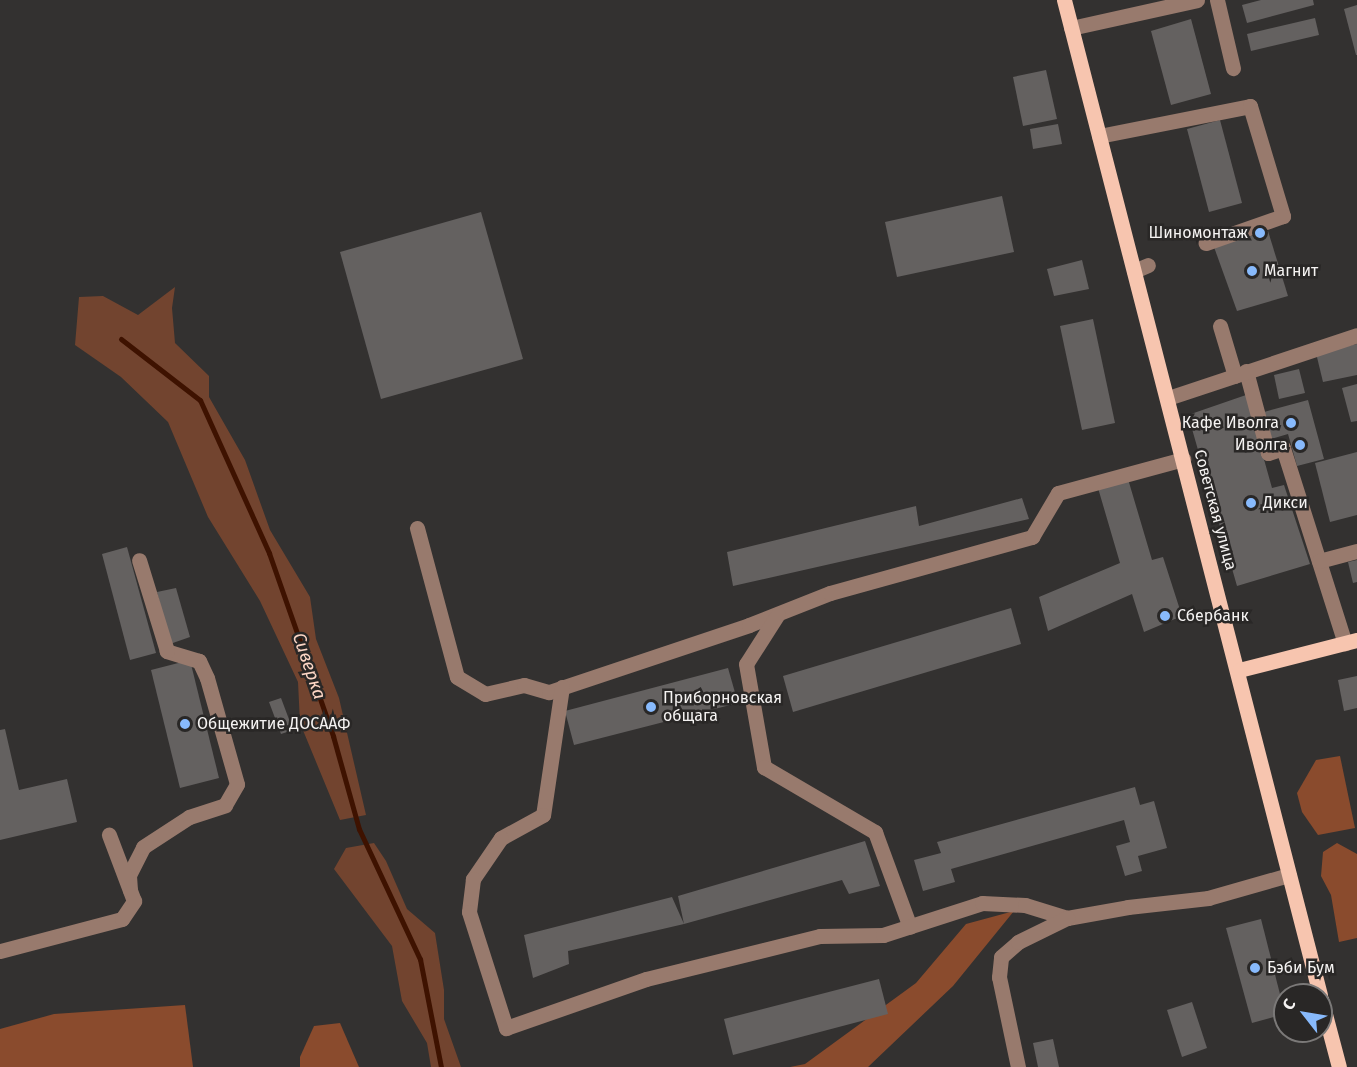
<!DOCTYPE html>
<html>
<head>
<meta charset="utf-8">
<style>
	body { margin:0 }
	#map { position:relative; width:1357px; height:1067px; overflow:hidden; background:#333130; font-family:"Fira Sans",sans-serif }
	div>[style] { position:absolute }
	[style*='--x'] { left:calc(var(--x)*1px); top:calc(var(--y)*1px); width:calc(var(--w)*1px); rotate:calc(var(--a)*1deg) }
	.green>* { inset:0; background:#72442f }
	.forest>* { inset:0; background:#8a4b2d }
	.stream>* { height:5px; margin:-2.5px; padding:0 2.5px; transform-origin:2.5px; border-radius:2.5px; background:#3e1200 }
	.building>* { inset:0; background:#646160 }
	.minor>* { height:15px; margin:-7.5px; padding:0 7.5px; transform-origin:7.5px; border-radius:7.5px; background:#987a6d }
	.major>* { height:15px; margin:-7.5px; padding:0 7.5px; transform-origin:7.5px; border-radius:7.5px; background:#f7c5af }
	.dots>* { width:16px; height:16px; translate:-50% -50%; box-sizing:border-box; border:3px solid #292726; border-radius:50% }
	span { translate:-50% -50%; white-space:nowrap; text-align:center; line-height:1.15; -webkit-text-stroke:5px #292726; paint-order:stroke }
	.poi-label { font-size:16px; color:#f5f3f2 }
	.right { translate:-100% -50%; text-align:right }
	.left { translate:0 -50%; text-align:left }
	.street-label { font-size:16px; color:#f5f3f2 }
	.water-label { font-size:18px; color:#fcd5c4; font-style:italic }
	.north { position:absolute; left:1273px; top:983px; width:60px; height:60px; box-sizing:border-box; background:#292726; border:2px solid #7b7978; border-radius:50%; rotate:301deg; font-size:16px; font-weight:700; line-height:24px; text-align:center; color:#f5f3f2 }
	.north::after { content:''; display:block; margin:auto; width:21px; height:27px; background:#88bafc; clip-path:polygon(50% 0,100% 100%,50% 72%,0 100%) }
</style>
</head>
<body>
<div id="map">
	<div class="green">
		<div style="clip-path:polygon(175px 287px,172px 308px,175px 343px,209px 376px,209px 397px,245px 460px,270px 530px,310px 597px,316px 639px,339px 698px,366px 815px,340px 820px,300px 723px,298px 682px,260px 601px,208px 517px,168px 422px,121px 377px,75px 345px,79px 297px,103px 296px,138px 315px)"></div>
		<div style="clip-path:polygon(374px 843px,386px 861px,407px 909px,435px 933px,444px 990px,444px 1019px,461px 1067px,431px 1067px,427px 1043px,402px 1001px,392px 946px,334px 869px,346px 848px)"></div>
	</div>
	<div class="forest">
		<div style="clip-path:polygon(1340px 756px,1355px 828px,1318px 835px,1302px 812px,1297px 793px,1316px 760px)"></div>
		<div style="clip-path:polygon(1337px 843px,1357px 854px,1357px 938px,1339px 942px,1331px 895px,1321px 876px,1323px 852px)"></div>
		<div style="clip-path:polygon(1014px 911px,953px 986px,868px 1067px,790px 1067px,805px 1064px,916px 983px,966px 924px)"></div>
		<div style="clip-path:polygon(185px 1005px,193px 1067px,0 1067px,0 1029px,54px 1014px)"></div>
		<div style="clip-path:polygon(340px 1023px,359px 1067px,300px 1067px,300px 1057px,314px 1026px)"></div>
	</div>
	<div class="stream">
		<div style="--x:121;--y:339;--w:100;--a:37.7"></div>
		<div style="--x:200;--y:400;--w:168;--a:65.7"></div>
		<div style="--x:269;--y:553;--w:194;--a:70.7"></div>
		<div style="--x:333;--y:736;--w:97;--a:74.4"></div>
		<div style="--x:359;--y:829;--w:144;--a:64.9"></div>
		<div style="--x:420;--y:959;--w:110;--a:79"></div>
	</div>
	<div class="building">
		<div style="clip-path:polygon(1261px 0,1313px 0,1314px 5px,1247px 23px,1242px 5px)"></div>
		<div style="clip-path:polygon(1357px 5px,1357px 55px,1356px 55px,1344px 9px)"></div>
		<div style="clip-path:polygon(1315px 18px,1319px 35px,1251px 51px,1247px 34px)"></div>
		<div style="clip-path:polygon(1191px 19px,1211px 94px,1171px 105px,1151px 31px)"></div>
		<div style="clip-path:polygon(1046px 70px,1057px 119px,1023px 126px,1013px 77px)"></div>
		<div style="clip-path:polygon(1220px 120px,1242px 203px,1209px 212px,1187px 129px)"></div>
		<div style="clip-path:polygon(1058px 124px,1062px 144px,1033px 149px,1030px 129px)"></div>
		<div style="clip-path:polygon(1002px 196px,1014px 252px,897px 277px,885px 222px)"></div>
		<div style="clip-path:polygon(481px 212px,523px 359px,381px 399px,340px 252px)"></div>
		<div style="clip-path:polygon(1268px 231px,1288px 296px,1237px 311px,1214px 247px)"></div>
		<div style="clip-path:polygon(1082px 260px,1089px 289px,1054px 296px,1047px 269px)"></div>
		<div style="clip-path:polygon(1093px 319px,1115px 423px,1082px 430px,1060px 326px)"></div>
		<div style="clip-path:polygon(1357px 344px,1357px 375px,1323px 382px,1316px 353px)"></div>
		<div style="clip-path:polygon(1299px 369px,1305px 393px,1279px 399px,1274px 375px)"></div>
		<div style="clip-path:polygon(1357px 384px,1357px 421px,1351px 422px,1342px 388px)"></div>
		<div style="clip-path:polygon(1246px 395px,1272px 488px,1284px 485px,1310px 564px,1237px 586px,1188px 415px)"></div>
		<div style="clip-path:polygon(1308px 400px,1324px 459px,1297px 466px,1288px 434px,1271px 439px,1264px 412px)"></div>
		<div style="clip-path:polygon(1357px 452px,1357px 515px,1330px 522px,1315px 463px)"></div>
		<div style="clip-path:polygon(1128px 479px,1152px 560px,1163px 557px,1182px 616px,1144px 632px,1132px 594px,1048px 631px,1039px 597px,1120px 563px,1098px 488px)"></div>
		<div style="clip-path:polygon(1022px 498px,1029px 519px,733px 586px,727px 552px,916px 506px,919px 526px)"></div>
		<div style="clip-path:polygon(127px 547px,156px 653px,130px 660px,102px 554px)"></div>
		<div style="clip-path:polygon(1357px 560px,1357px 582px,1353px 583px,1348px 562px)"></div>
		<div style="clip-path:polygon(176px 588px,190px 637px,170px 644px,157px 592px)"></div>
		<div style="clip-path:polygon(1011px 608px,1021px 644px,793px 712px,783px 676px)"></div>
		<div style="clip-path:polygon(190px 660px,219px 778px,180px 788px,151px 670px)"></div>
		<div style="clip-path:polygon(728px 668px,738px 703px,574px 745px,565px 711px)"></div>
		<div style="clip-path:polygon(1357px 676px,1357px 708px,1344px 711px,1338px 680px)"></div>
		<div style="clip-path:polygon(281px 698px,293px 730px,281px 734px,269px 702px)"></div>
		<div style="clip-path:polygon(5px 729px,19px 790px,67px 779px,77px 822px,0 840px,0 730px)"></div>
		<div style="clip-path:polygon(1135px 787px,1140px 805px,1154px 801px,1167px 848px,1138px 856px,1142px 871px,1125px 876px,1116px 846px,1130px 842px,1124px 820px,951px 869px,955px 882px,923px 891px,914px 860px,941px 853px,937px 842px)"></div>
		<div style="clip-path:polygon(865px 841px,880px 886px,849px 894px,842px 880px,684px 924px,568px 951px,569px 964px,533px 978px,524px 935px,672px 897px,684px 924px,678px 896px)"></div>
		<div style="clip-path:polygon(1261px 919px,1285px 1014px,1252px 1023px,1226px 928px)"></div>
		<div style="clip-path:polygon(879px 979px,888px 1014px,733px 1055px,724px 1019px)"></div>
		<div style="clip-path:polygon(1192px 1002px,1207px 1048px,1182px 1057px,1167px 1010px)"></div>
		<div style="clip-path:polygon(1053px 1039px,1059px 1067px,1038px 1067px,1033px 1043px)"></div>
	</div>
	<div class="minor">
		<div style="--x:1217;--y:0;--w:70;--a:76.8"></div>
		<div style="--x:1071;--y:28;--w:129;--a:-12.5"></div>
		<div style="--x:1099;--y:136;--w:154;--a:-11.2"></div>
		<div style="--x:1250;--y:106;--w:115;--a:73.3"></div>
		<div style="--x:1283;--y:216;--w:82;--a:160.7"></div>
		<div style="--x:1134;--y:271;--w:15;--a:-23"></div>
		<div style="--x:1220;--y:326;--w:52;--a:73.3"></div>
		<div style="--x:1246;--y:371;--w:85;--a:75"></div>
		<div style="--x:1268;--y:453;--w:16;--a:-18"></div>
		<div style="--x:1283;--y:448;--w:205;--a:72.4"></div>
		<div style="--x:1168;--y:398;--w:199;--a:-18.4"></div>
		<div style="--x:417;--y:528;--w:154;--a:75"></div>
		<div style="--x:457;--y:677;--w:33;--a:31"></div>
		<div style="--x:485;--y:694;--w:40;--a:-13"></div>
		<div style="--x:524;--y:685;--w:26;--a:16"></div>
		<div style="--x:549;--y:692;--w:211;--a:-18.5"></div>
		<div style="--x:749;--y:625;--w:87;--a:-21.6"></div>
		<div style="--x:830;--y:593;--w:210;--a:-15.5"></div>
		<div style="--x:1032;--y:537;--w:51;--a:-59.4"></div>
		<div style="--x:1058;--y:493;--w:130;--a:-15.2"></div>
		<div style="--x:1319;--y:561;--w:39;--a:-15"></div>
		<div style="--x:778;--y:614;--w:59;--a:122.6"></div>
		<div style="--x:746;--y:664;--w:105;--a:80.1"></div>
		<div style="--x:764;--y:767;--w:129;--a:30.4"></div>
		<div style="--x:875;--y:832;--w:101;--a:69.8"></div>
		<div style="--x:562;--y:687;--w:129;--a:98.4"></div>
		<div style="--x:543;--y:815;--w:48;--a:151.3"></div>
		<div style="--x:501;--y:838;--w:50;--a:124.3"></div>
		<div style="--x:473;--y:879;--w:33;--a:97"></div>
		<div style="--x:469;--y:912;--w:122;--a:72.3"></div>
		<div style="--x:506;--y:1028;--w:148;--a:-19.3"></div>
		<div style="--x:646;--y:979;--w:179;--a:-13.9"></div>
		<div style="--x:820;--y:936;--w:63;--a:-0.9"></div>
		<div style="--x:883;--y:935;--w:104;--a:-17.9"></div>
		<div style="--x:982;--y:903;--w:43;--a:2.7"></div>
		<div style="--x:1025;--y:905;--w:44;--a:17.2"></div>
		<div style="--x:1067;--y:918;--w:62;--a:-10.2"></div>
		<div style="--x:1128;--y:907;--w:81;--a:-6.4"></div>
		<div style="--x:1208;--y:898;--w:84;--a:-15.9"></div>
		<div style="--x:130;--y:890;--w:15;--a:-94"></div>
		<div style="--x:129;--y:875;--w:31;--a:-63"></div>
		<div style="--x:143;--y:847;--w:55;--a:-33.1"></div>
		<div style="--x:189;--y:817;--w:38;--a:-18"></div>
		<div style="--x:225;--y:805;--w:24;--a:-60"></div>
		<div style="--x:237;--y:784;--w:110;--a:-105.8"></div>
		<div style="--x:207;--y:678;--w:19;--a:-115"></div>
		<div style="--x:199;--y:661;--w:34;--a:-163"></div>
		<div style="--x:167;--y:651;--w:95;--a:-107.1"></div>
		<div style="--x:0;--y:951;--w:126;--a:-14.7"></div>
		<div style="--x:122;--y:919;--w:22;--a:-56"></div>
		<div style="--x:134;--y:901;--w:71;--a:-110.7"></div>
		<div style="--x:1018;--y:1067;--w:92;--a:-101.9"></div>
		<div style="--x:999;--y:977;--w:20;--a:-84"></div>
		<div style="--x:1001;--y:957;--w:23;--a:-41"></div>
		<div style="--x:1018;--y:942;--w:55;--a:-26.1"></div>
	</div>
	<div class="major">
		<div style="--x:1064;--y:0;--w:1027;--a:75.57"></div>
		<div style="--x:1239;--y:670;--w:122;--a:-14.3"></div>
		<div style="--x:1321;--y:999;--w:70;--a:75.2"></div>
	</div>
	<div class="dots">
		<div style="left:1260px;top:233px;background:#88bafc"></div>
		<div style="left:1252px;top:271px;background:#88bafc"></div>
		<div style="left:1291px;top:423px;background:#88bafc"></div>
		<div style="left:1300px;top:445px;background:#88bafc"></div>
		<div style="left:1251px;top:503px;background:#88bafc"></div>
		<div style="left:1165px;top:616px;background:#88bafc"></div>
		<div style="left:651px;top:707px;background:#88bafc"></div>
		<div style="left:185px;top:724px;background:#88bafc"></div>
		<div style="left:1255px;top:968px;background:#88bafc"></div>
	</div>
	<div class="poi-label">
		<span class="right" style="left:1248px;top:233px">Шиномонтаж</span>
		<span class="left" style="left:1264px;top:271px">Магнит</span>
		<span class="right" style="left:1279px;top:423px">Кафе Иволга</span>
		<span class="right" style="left:1288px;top:445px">Иволга</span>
		<span class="left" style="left:1263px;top:503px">Дикси</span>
		<span class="left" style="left:1177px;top:616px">Сбербанк</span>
		<span class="left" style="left:663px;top:707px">Приборновская<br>общага</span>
		<span class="left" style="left:197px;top:724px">Общежитие ДОСААФ</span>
		<span class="left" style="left:1267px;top:968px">Бэби Бум</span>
	</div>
	<div class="street-label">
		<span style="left:1215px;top:510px;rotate:75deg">Советская улица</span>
	</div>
	<div class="water-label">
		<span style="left:309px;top:666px;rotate:71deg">Сиверка</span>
	</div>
	<div class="north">С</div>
</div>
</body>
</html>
